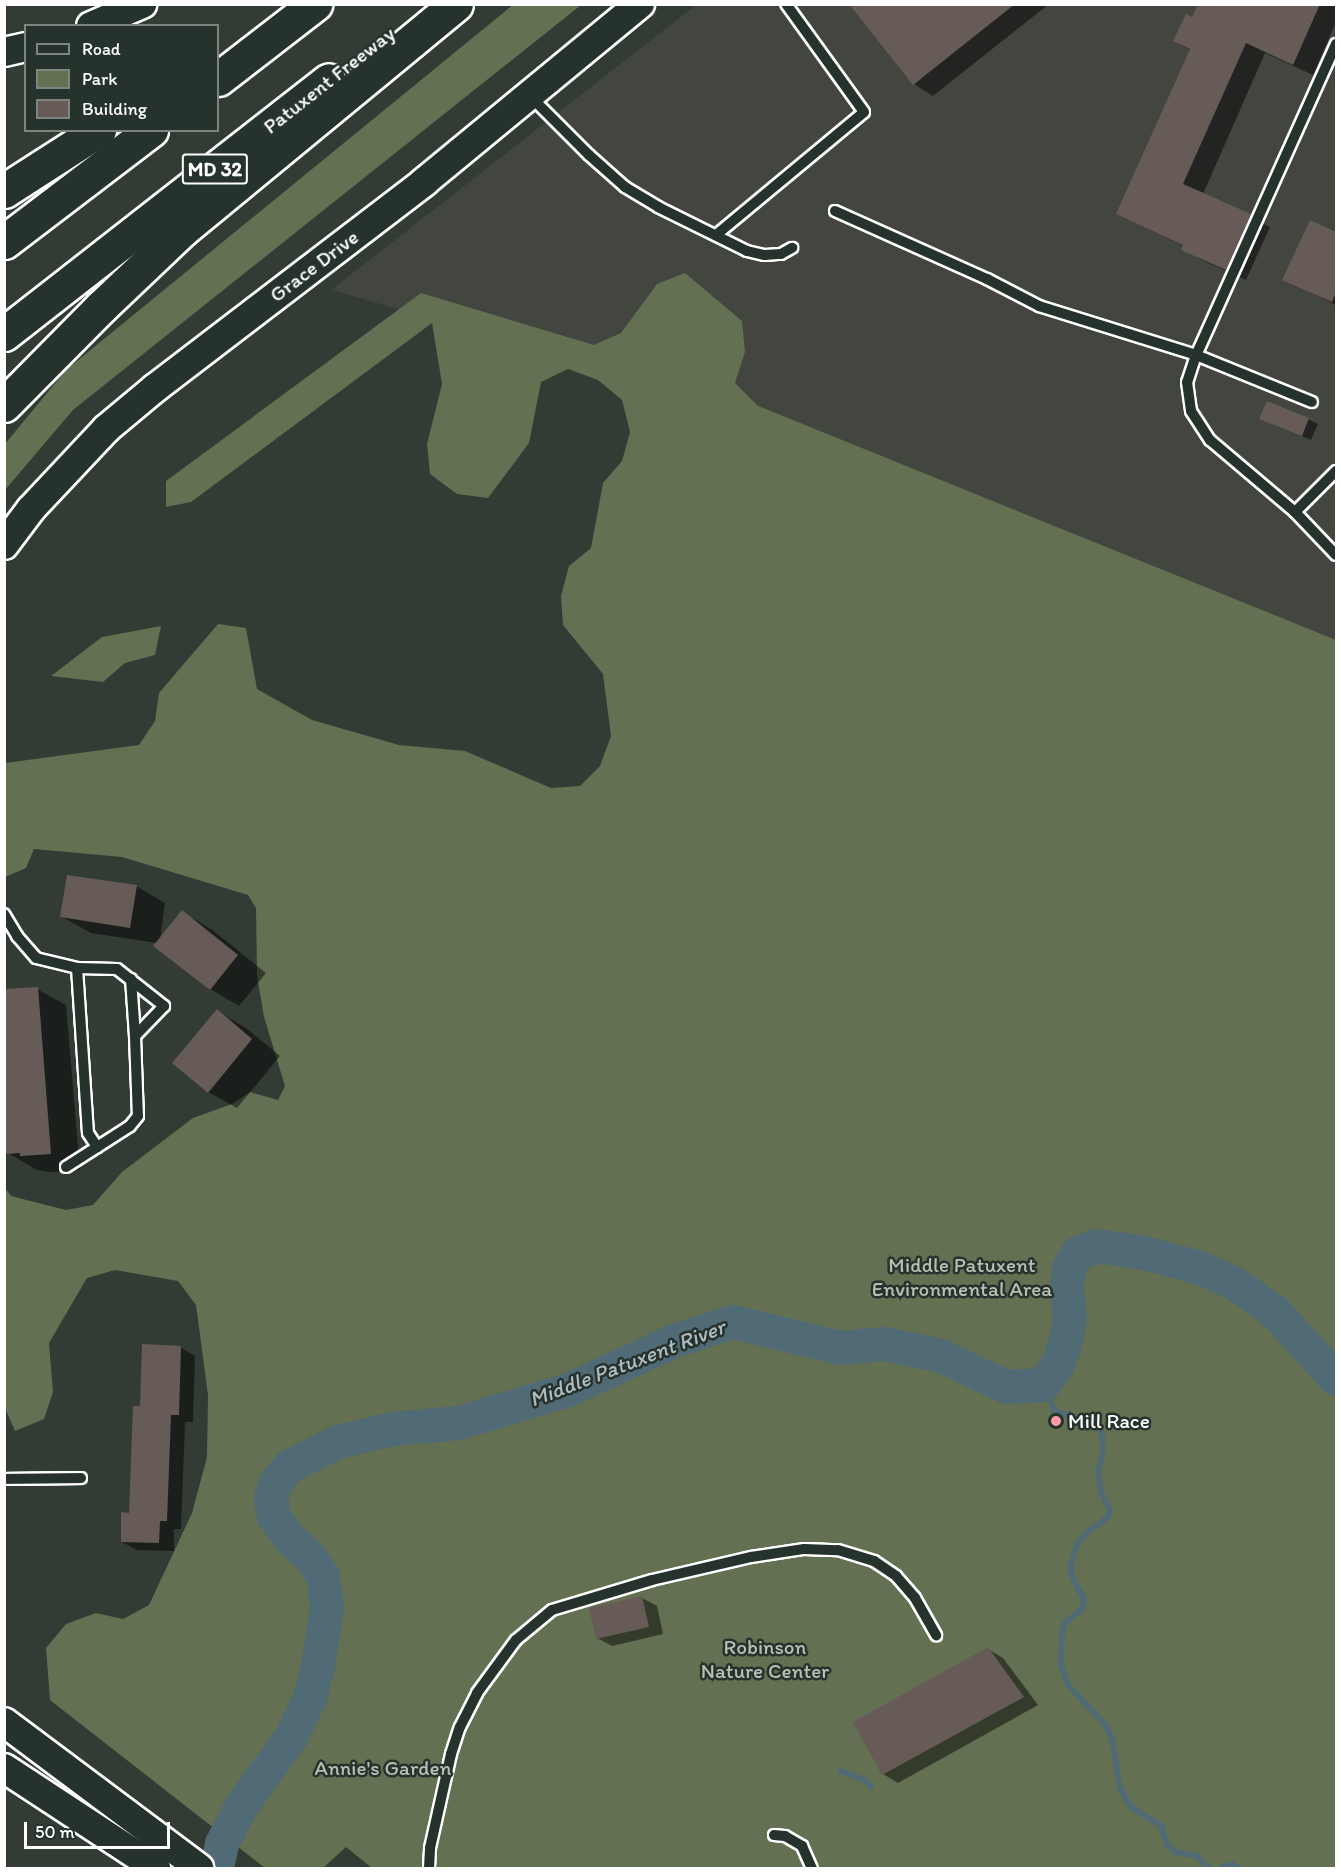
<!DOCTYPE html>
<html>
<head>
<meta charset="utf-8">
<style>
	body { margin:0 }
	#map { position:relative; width:1341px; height:1873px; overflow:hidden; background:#333b35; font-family:Itim,sans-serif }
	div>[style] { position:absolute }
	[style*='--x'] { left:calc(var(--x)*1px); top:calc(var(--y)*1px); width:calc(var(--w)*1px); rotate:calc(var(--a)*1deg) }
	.built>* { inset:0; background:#43453f }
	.green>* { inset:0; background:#637051 }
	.shadow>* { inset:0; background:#0007 }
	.stream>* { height:6px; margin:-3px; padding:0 3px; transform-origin:3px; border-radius:3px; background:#506b75 }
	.river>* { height:34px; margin:-17px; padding:0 17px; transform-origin:17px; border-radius:17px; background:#506b75 }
	.building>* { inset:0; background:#675b57 }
	.roads { filter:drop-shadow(2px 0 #fff) drop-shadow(-2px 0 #fff) drop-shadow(0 2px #fff) drop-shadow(0 -2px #fff) }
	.lane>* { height:10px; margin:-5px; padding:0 5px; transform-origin:5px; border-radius:5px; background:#26332d }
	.secondary>* { height:28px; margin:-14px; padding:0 14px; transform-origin:14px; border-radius:14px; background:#26332d }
	.highway>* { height:33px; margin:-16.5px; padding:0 16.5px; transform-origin:16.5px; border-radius:16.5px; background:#26332d }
	.dots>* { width:16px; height:16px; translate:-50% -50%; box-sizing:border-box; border:3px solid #26332d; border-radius:50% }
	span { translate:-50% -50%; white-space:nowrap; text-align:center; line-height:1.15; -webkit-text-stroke:5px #26332d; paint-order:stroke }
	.shield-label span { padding:2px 4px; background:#26332d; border:2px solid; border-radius:4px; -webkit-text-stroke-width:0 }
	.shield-label { font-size:20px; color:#fff; font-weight:700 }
	.street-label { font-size:21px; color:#fff }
	.park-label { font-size:21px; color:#b9bfb1 }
	.poi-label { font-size:21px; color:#fff }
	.left { translate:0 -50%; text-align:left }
	.water-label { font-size:22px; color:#b0bcc1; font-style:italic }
	.frame { position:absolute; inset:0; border:6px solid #fff; pointer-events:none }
	.legend { position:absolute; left:24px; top:24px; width:195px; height:108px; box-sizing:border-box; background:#26332d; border:2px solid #7d8581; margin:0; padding:8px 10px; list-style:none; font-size:18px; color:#fff }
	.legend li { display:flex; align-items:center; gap:12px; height:30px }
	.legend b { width:30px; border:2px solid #7d8581 }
	.scale { position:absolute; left:24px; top:1822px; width:146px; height:27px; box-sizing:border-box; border:3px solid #fff; border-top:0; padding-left:8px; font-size:18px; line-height:21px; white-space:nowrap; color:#fff; -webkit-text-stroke:4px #26332d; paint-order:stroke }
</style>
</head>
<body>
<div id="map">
	<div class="built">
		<div style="clip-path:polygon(696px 5px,1336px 5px,1336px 642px,712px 398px,331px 290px)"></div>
	</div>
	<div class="green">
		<div style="clip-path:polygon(514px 4px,581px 5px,73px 410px,5px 490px,5px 444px,66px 370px)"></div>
		<div style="clip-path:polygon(685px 273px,742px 321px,745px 352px,735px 383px,758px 406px,1336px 640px,1336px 1868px,372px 1868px,346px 1847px,323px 1868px,265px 1868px,50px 1700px,46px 1648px,66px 1624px,96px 1613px,123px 1619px,149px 1605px,192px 1513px,207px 1457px,208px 1395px,196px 1305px,178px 1281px,115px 1270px,87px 1278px,49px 1343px,53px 1392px,44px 1419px,15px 1431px,5px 1408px,5px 1188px,11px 1196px,66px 1210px,93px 1205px,122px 1172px,193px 1118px,232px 1104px,250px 1092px,278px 1100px,285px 1086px,264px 1017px,257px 976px,256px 908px,248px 895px,122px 857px,34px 849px,26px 868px,5px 877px,5px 763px,139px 745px,155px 721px,159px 693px,218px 624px,246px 628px,257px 689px,312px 720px,399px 745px,465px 751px,551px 788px,580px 786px,600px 766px,611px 736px,603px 674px,563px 625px,561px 596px,569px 566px,591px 548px,603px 483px,622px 461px,630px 432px,622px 400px,598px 380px,568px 369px,541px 382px,529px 443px,488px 498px,457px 494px,430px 474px,427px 444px,442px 384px,432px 323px,191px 502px,166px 507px,166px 481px,421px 293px,594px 345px,621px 333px,657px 284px)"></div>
		<div style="clip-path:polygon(161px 626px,155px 655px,125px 663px,103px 682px,51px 676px,102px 637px)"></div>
	</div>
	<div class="shadow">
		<div style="clip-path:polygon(851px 4px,1049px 4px,933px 96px,914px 84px)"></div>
		<div style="clip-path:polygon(1200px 4px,1336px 4px,1336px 22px,1313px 75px,1265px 53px,1203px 194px,1270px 227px,1246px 280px,1202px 260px,1183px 249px,1184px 246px,1118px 214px,1190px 50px,1175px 41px,1193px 19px)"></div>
		<div style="clip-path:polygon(1310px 222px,1336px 233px,1336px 305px,1284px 279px)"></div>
		<div style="clip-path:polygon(1261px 418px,1308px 419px,1318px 424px,1311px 440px)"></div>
		<div style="clip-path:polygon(136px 886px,165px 903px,160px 940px,182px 912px,211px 929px,266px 973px,239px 1006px,210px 989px,157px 943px,91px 933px,62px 917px)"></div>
		<div style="clip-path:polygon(37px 989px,66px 1005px,80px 1170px,51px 1172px,37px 1170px,8px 1153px,4px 1109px,4px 991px)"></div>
		<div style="clip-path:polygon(217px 1011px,246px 1028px,280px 1056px,237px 1108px,208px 1092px)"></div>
		<div style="clip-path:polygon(180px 1347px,195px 1356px,193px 1422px,185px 1422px,181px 1529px,174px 1529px,174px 1551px,137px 1550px,122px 1542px,130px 1514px,142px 1407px)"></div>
		<div style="clip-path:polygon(642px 1598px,657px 1606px,663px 1634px,612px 1646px,597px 1638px)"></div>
		<div style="clip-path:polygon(988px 1649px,1003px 1658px,1038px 1705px,898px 1783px,883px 1774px)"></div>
	</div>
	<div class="stream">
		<div style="--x:1043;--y:1385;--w:30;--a:66"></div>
		<div style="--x:1055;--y:1412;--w:41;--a:14"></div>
		<div style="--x:1095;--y:1422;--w:13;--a:58"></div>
		<div style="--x:1102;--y:1433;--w:18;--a:87"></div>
		<div style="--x:1103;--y:1451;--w:21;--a:104"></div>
		<div style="--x:1098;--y:1471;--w:21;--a:82"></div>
		<div style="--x:1101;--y:1492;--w:20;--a:63"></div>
		<div style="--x:1110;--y:1510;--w:9;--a:111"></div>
		<div style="--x:1107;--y:1518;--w:27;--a:144"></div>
		<div style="--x:1085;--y:1534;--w:14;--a:126"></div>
		<div style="--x:1077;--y:1545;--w:22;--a:108"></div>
		<div style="--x:1070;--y:1566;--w:13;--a:77"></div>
		<div style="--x:1073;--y:1579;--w:23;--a:61"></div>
		<div style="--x:1084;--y:1599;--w:10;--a:101"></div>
		<div style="--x:1082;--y:1609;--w:22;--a:141"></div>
		<div style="--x:1065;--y:1623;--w:10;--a:107"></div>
		<div style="--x:1062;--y:1633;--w:31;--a:92"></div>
		<div style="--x:1061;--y:1664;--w:22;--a:72"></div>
		<div style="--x:1068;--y:1685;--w:52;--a:46.5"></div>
		<div style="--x:1104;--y:1723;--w:17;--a:62"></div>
		<div style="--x:1112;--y:1738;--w:51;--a:80.9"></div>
		<div style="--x:1120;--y:1788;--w:22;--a:60"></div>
		<div style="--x:1131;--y:1807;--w:36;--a:32"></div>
		<div style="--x:1161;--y:1826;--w:20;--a:72"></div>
		<div style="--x:1167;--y:1845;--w:11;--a:41"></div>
		<div style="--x:1175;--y:1852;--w:22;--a:10"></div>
		<div style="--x:1197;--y:1856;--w:17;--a:45"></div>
		<div style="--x:841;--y:1771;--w:26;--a:21"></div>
		<div style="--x:865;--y:1780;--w:9;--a:49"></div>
		<div style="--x:1221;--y:1868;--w:12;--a:-20"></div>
		<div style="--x:1232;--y:1864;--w:9;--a:27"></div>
	</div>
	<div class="river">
		<div style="--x:217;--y:1868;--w:25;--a:-78"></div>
		<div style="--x:222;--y:1844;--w:44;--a:-62.9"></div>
		<div style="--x:242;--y:1805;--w:85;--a:-54.1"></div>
		<div style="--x:292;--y:1736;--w:42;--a:-64.7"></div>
		<div style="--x:310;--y:1698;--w:37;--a:-76"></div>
		<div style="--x:319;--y:1662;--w:58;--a:-82"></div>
		<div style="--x:327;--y:1605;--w:29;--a:-98"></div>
		<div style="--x:323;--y:1576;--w:22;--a:-124"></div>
		<div style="--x:311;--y:1558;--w:27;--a:-138"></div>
		<div style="--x:291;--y:1540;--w:29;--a:-126"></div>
		<div style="--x:274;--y:1517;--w:20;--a:-99"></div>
		<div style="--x:271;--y:1497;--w:15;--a:-70"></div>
		<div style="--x:276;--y:1483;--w:22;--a:-51"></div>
		<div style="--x:290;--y:1466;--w:54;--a:-26.6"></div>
		<div style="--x:338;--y:1442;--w:57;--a:-13.3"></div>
		<div style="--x:393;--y:1429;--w:66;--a:-5.2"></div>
		<div style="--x:459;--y:1423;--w:112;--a:-16.7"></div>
		<div style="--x:566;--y:1391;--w:119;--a:-24.8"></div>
		<div style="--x:674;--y:1341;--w:62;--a:-17.9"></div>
		<div style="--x:733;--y:1322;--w:110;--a:13.7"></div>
		<div style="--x:840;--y:1348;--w:44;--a:-5.2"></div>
		<div style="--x:884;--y:1344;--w:58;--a:11.9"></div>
		<div style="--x:941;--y:1356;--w:72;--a:25.5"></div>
		<div style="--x:1006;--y:1387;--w:37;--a:-3"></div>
		<div style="--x:1043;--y:1385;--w:25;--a:-53"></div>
		<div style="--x:1058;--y:1365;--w:21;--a:-71"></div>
		<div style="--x:1065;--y:1345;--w:25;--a:-79"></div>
		<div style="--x:1070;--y:1320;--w:32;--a:-95"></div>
		<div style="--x:1067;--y:1288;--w:20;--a:-84"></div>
		<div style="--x:1069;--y:1268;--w:17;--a:-59"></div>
		<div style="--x:1078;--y:1253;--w:20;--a:-20"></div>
		<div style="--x:1097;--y:1246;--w:49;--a:8.3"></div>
		<div style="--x:1145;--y:1253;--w:57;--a:15.3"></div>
		<div style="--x:1200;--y:1268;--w:37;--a:24"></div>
		<div style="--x:1234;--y:1283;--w:50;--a:35.3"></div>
		<div style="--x:1275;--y:1312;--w:91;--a:47.7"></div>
	</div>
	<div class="building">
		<div style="clip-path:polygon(849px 4px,1015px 4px,913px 85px)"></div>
		<div style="clip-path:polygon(1198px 4px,1320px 4px,1293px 65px,1246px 43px,1183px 184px,1251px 214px,1226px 270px,1181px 250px,1183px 245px,1116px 214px,1190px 49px,1173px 41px,1186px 14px,1192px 17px)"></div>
		<div style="clip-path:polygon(1310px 220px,1336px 232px,1336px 292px,1332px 302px,1282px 280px)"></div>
		<div style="clip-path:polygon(1267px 401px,1309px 418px,1302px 436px,1259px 419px)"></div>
		<div style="clip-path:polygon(67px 875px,137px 885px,130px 928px,60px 917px)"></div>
		<div style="clip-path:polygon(182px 910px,238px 955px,210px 990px,153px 946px)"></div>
		<div style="clip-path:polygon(38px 987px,51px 1154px,20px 1156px,20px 1153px,6px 1154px,4px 989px)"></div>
		<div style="clip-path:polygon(217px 1009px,252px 1039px,208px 1093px,172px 1063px)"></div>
		<div style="clip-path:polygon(142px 1344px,181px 1346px,179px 1415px,171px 1415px,167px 1521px,160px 1521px,159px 1543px,121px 1542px,121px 1512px,129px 1513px,133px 1406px,140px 1406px)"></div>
		<div style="clip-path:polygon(642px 1596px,649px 1627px,596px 1639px,589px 1608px)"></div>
		<div style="clip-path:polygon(988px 1647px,1024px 1697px,882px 1775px,853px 1722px)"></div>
	</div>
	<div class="roads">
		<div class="lane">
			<div style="--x:1336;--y:44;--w:341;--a:114.2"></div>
			<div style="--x:1196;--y:355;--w:28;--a:108"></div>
			<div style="--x:1187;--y:382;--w:29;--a:82"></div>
			<div style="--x:1191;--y:411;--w:35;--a:57"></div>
			<div style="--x:1210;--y:440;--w:111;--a:40.3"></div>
			<div style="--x:1295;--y:512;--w:59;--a:46.4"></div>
			<div style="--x:530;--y:96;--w:83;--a:45"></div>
			<div style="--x:589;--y:155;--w:48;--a:41.6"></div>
			<div style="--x:625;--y:187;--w:39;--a:31"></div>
			<div style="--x:658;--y:207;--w:99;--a:26.3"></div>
			<div style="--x:747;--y:251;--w:18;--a:13"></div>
			<div style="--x:765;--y:255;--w:16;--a:-4"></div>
			<div style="--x:781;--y:254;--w:13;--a:-29"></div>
			<div style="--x:835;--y:211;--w:167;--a:24.1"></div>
			<div style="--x:987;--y:279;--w:59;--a:27.4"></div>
			<div style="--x:1039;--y:306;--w:164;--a:17.3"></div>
			<div style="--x:1196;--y:355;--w:125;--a:22.1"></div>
			<div style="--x:716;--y:235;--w:192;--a:-39.7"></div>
			<div style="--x:864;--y:112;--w:133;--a:-125.8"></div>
			<div style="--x:1295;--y:512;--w:58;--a:-45"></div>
			<div style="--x:4;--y:914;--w:26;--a:59"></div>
			<div style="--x:17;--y:936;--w:29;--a:49"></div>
			<div style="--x:36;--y:958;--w:42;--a:13.7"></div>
			<div style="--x:77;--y:968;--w:40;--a:1.4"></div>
			<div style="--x:117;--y:969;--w:60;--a:38.2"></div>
			<div style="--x:164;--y:1006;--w:42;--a:134"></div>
			<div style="--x:135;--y:1036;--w:80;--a:87.9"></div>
			<div style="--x:138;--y:1116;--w:13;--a:129"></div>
			<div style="--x:130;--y:1126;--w:76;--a:147.4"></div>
			<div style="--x:77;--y:968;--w:165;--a:86.2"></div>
			<div style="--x:88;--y:1133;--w:17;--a:57"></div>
			<div style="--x:131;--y:979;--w:57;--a:86"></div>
			<div style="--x:4;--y:1479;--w:77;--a:-0.7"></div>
			<div style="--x:774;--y:1835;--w:11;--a:5"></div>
			<div style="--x:785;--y:1836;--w:20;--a:30"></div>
			<div style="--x:802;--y:1846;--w:24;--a:66"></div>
			<div style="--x:429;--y:1868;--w:20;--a:-87"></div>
			<div style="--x:430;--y:1848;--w:96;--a:-77.4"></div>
			<div style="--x:451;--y:1754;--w:28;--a:-72"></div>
			<div style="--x:460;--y:1727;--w:38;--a:-63"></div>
			<div style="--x:477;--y:1693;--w:66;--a:-53.7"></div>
			<div style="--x:516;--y:1640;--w:47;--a:-39.8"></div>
			<div style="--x:552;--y:1610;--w:104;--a:-16.7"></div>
			<div style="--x:652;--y:1580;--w:102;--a:-13.1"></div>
			<div style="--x:751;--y:1557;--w:54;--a:-8.6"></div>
			<div style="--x:804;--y:1549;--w:34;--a:2"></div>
			<div style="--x:838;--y:1550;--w:38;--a:17"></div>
			<div style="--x:874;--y:1561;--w:27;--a:34"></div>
			<div style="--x:896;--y:1576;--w:29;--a:49"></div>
			<div style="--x:915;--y:1598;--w:43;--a:60.4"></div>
		</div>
		<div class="secondary">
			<div style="--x:91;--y:26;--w:56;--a:-23.3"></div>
			<div style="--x:4;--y:52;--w:23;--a:-13"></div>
			<div style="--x:4;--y:545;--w:45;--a:-53.1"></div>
			<div style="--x:31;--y:509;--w:110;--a:-46.8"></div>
			<div style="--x:106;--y:429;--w:64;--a:-39.9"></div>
			<div style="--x:155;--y:388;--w:339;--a:-37.4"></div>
			<div style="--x:424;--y:182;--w:280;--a:-39.5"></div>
			<div style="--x:4;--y:1722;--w:244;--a:36.8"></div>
			<div style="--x:4;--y:1768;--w:182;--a:33.3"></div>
		</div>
		<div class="highway">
			<div style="--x:218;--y:79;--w:123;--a:-37.7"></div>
			<div style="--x:4;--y:191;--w:113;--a:-32.7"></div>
			<div style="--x:4;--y:242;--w:185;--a:-37.3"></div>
			<div style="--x:4;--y:334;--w:412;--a:-38"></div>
			<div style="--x:4;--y:405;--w:138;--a:-45.3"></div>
			<div style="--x:101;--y:307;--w:112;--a:-43.5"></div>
			<div style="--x:182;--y:230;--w:355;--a:-39.5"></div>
		</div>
	</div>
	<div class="dots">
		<div style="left:1056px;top:1421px;background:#ff9aa2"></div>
	</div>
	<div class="shield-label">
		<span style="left:215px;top:169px">MD 32</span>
	</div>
	<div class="street-label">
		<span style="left:329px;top:80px;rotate:-38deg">Patuxent Freeway</span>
		<span style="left:314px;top:266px;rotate:-37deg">Grace Drive</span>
	</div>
	<div class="park-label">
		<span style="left:962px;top:1277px">Middle Patuxent<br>Environmental Area</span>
		<span style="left:765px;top:1659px">Robinson<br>Nature Center</span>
		<span style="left:383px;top:1768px">Annie's Garden</span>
	</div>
	<div class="poi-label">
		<span class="left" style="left:1068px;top:1421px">Mill Race</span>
	</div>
	<div class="water-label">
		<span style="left:627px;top:1363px;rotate:-21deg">Middle Patuxent River</span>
	</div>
	<div class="frame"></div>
	<ul class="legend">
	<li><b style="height:8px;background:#26332d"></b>Road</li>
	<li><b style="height:16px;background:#637051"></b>Park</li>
	<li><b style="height:16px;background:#675b57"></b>Building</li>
	</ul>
	<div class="scale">50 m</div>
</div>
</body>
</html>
